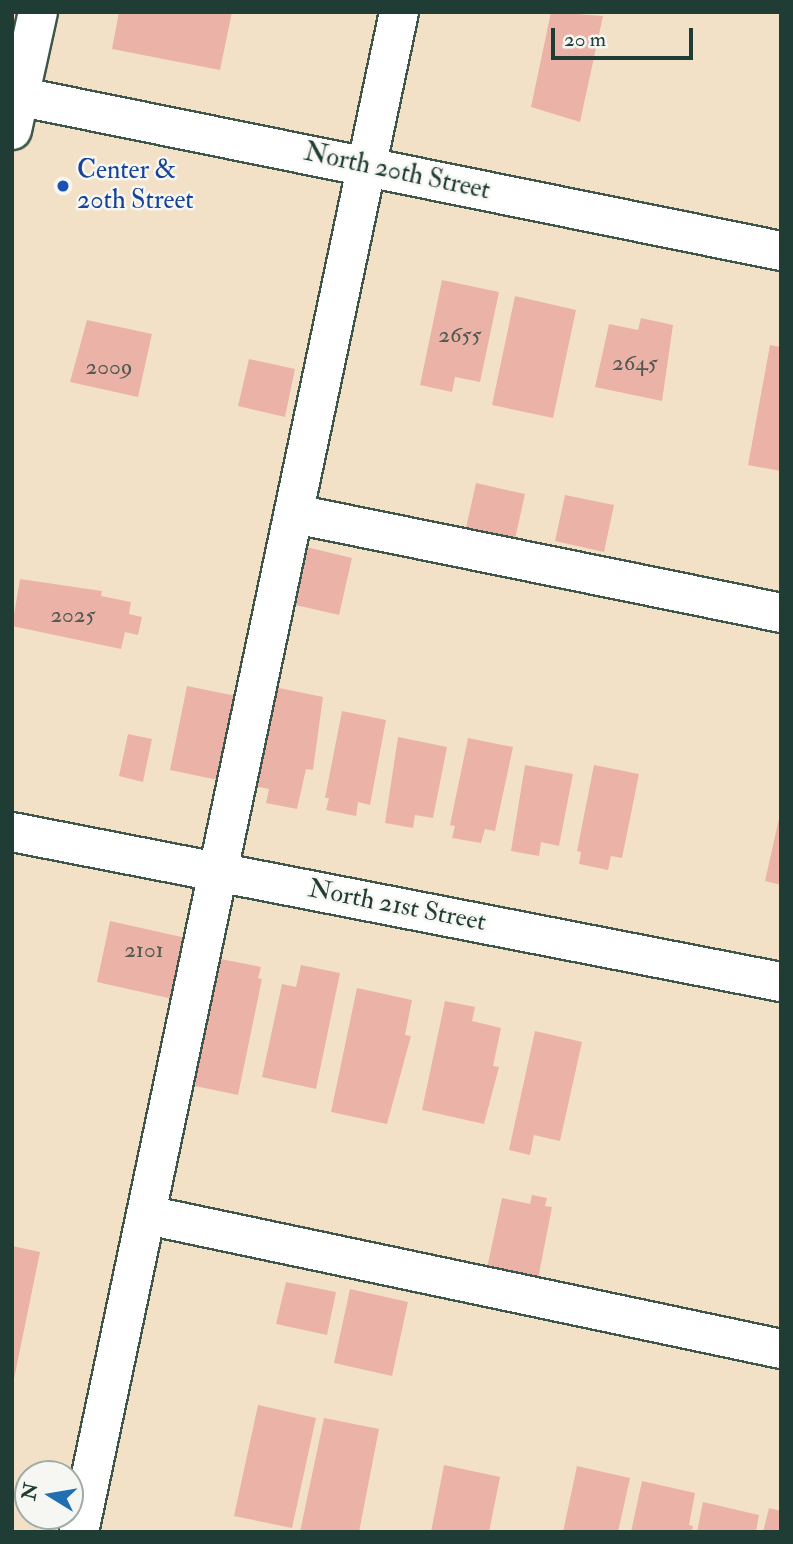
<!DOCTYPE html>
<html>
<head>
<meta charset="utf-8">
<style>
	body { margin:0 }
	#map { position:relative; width:793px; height:1544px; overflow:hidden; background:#f3e1c7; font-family:"IM FELL Double Pica",serif }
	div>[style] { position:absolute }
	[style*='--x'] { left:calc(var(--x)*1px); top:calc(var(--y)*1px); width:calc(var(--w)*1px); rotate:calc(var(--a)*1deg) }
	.building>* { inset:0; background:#ebb3a8 }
	.roads { filter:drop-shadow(2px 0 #3f564a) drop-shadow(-2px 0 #3f564a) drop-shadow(0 2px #3f564a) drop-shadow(0 -2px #3f564a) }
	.minor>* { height:38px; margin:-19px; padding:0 19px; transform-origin:19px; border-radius:19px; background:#fff }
	.major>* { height:38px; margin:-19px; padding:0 19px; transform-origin:19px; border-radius:19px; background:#fff }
	.dots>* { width:19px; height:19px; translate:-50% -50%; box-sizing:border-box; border:4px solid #f6f6f2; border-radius:50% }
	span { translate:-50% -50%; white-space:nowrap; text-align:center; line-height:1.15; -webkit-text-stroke:5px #f6f6f2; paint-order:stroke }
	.number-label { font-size:23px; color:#525a51 }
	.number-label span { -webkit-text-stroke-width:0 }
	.transit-label { font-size:26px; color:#164399 }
	.left { translate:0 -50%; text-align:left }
	.street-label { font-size:26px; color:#1f3d34 }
	.frame { position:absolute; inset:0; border:14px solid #1f3d34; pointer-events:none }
	.north { position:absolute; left:14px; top:1460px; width:70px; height:70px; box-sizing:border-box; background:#f6f6f2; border:2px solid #a0aca6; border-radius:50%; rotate:281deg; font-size:19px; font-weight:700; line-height:28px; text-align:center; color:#1f3d34 }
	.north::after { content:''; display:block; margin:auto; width:24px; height:32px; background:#1f6fb2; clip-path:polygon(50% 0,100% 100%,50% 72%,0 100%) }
	.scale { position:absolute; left:551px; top:28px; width:142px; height:32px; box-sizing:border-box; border:4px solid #1f3d34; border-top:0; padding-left:9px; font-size:21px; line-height:24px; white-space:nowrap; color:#1f3d34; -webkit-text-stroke:5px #f6f6f2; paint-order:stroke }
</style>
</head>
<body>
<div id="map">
	<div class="building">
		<div style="clip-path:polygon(119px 12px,232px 12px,220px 70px,112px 49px)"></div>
		<div style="clip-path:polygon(551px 12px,603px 16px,580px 122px,531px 107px)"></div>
		<div style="clip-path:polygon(442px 280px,499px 292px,480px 382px,455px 377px,452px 392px,420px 385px)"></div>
		<div style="clip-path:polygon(515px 296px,576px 310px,553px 418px,492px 405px)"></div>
		<div style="clip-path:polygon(641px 318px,673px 325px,662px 401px,595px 387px,609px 324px,638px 330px)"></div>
		<div style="clip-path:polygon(87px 320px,152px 334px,138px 397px,70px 382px)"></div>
		<div style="clip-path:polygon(770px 345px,781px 347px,781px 471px,748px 465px)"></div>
		<div style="clip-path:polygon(249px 359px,295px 369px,285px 417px,238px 406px)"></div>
		<div style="clip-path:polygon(476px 483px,525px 494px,515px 539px,466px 528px)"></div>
		<div style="clip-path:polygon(565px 495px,614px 505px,604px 552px,555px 541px)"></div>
		<div style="clip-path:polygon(302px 546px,352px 558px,339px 615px,291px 604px)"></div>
		<div style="clip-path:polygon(20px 579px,102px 591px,101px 596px,131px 602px,129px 614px,142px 617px,138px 635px,125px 632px,121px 649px,12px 626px)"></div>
		<div style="clip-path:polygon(187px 686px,236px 696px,218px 780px,170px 770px)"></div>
		<div style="clip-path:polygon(274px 687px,323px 697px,313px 770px,306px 769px,297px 809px,266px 803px,269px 789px,254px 786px)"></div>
		<div style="clip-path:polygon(342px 711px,386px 720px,370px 805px,358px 802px,356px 816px,326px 810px,329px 798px,325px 798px)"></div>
		<div style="clip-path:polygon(128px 734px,152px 739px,143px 782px,119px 776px)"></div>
		<div style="clip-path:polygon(398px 737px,447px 747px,433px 818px,415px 815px,413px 828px,385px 823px)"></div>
		<div style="clip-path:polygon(468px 738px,513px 747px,495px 831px,485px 829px,481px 843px,452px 838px,455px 826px,450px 825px)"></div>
		<div style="clip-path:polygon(525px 765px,573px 774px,559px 846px,541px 842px,539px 856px,511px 851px)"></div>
		<div style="clip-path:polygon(594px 765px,639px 774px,622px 858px,611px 856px,608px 870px,579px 864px,581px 852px,577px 851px)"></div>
		<div style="clip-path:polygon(780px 814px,781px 815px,781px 885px,765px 881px)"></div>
		<div style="clip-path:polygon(110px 921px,186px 938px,173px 999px,97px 982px)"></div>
		<div style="clip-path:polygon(221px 959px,261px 967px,258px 978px,262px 979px,238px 1095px,190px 1085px,214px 970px,219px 971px)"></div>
		<div style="clip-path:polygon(301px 965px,340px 973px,316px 1089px,262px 1077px,282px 984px,296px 987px)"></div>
		<div style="clip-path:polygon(357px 988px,412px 1000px,405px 1035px,411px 1036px,387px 1124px,331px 1112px)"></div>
		<div style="clip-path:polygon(445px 1001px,475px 1007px,472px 1021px,501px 1028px,493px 1066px,499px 1067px,484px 1124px,422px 1110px)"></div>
		<div style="clip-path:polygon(535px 1031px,582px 1042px,560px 1141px,534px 1135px,530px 1155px,509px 1150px)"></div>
		<div style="clip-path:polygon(532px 1195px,547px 1198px,545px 1206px,552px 1207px,538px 1279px,487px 1268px,502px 1198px,530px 1204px)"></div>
		<div style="clip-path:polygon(12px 1246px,40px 1252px,13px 1384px,12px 1384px)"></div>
		<div style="clip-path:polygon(286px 1282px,336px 1292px,327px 1335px,276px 1324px)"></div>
		<div style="clip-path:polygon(350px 1289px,408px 1302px,392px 1376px,334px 1363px)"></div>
		<div style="clip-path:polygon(258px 1405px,316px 1418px,292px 1528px,234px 1516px)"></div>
		<div style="clip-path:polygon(324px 1418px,379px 1429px,359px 1532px,300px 1532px)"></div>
		<div style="clip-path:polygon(444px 1465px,500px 1477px,489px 1532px,431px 1532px)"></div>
		<div style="clip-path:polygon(577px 1466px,630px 1478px,618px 1532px,563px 1532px)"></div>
		<div style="clip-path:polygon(642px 1481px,695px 1493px,689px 1525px,693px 1526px,692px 1532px,631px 1532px)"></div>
		<div style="clip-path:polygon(703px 1502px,759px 1515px,756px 1532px,697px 1532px)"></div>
		<div style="clip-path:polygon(769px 1508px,781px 1511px,781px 1532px,763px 1532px)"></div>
	</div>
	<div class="roads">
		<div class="minor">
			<div style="--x:12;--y:130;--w:121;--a:-77.6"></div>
			<div style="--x:295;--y:514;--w:496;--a:11.5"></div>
			<div style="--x:12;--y:832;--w:783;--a:11.04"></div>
			<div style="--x:147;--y:1215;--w:648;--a:11.93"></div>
			<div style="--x:79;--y:1532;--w:1553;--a:-78.11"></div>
		</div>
		<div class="major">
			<div style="--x:12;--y:95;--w:785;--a:11.47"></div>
		</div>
	</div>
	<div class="dots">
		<div style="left:63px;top:186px;background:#1a4fb4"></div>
	</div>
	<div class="number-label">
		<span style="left:460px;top:335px">2655</span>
		<span style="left:635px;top:363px">2645</span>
		<span style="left:109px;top:367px">2009</span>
		<span style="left:73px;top:615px">2025</span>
		<span style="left:144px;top:950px">2101</span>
	</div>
	<div class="transit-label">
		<span class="left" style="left:77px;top:186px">Center &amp;<br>20th Street</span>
	</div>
	<div class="street-label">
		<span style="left:397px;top:172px;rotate:12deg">North 20th Street</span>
		<span style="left:397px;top:906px;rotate:11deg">North 21st Street</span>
	</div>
	<div class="frame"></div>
	<div class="north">N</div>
	<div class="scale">20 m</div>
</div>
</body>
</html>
